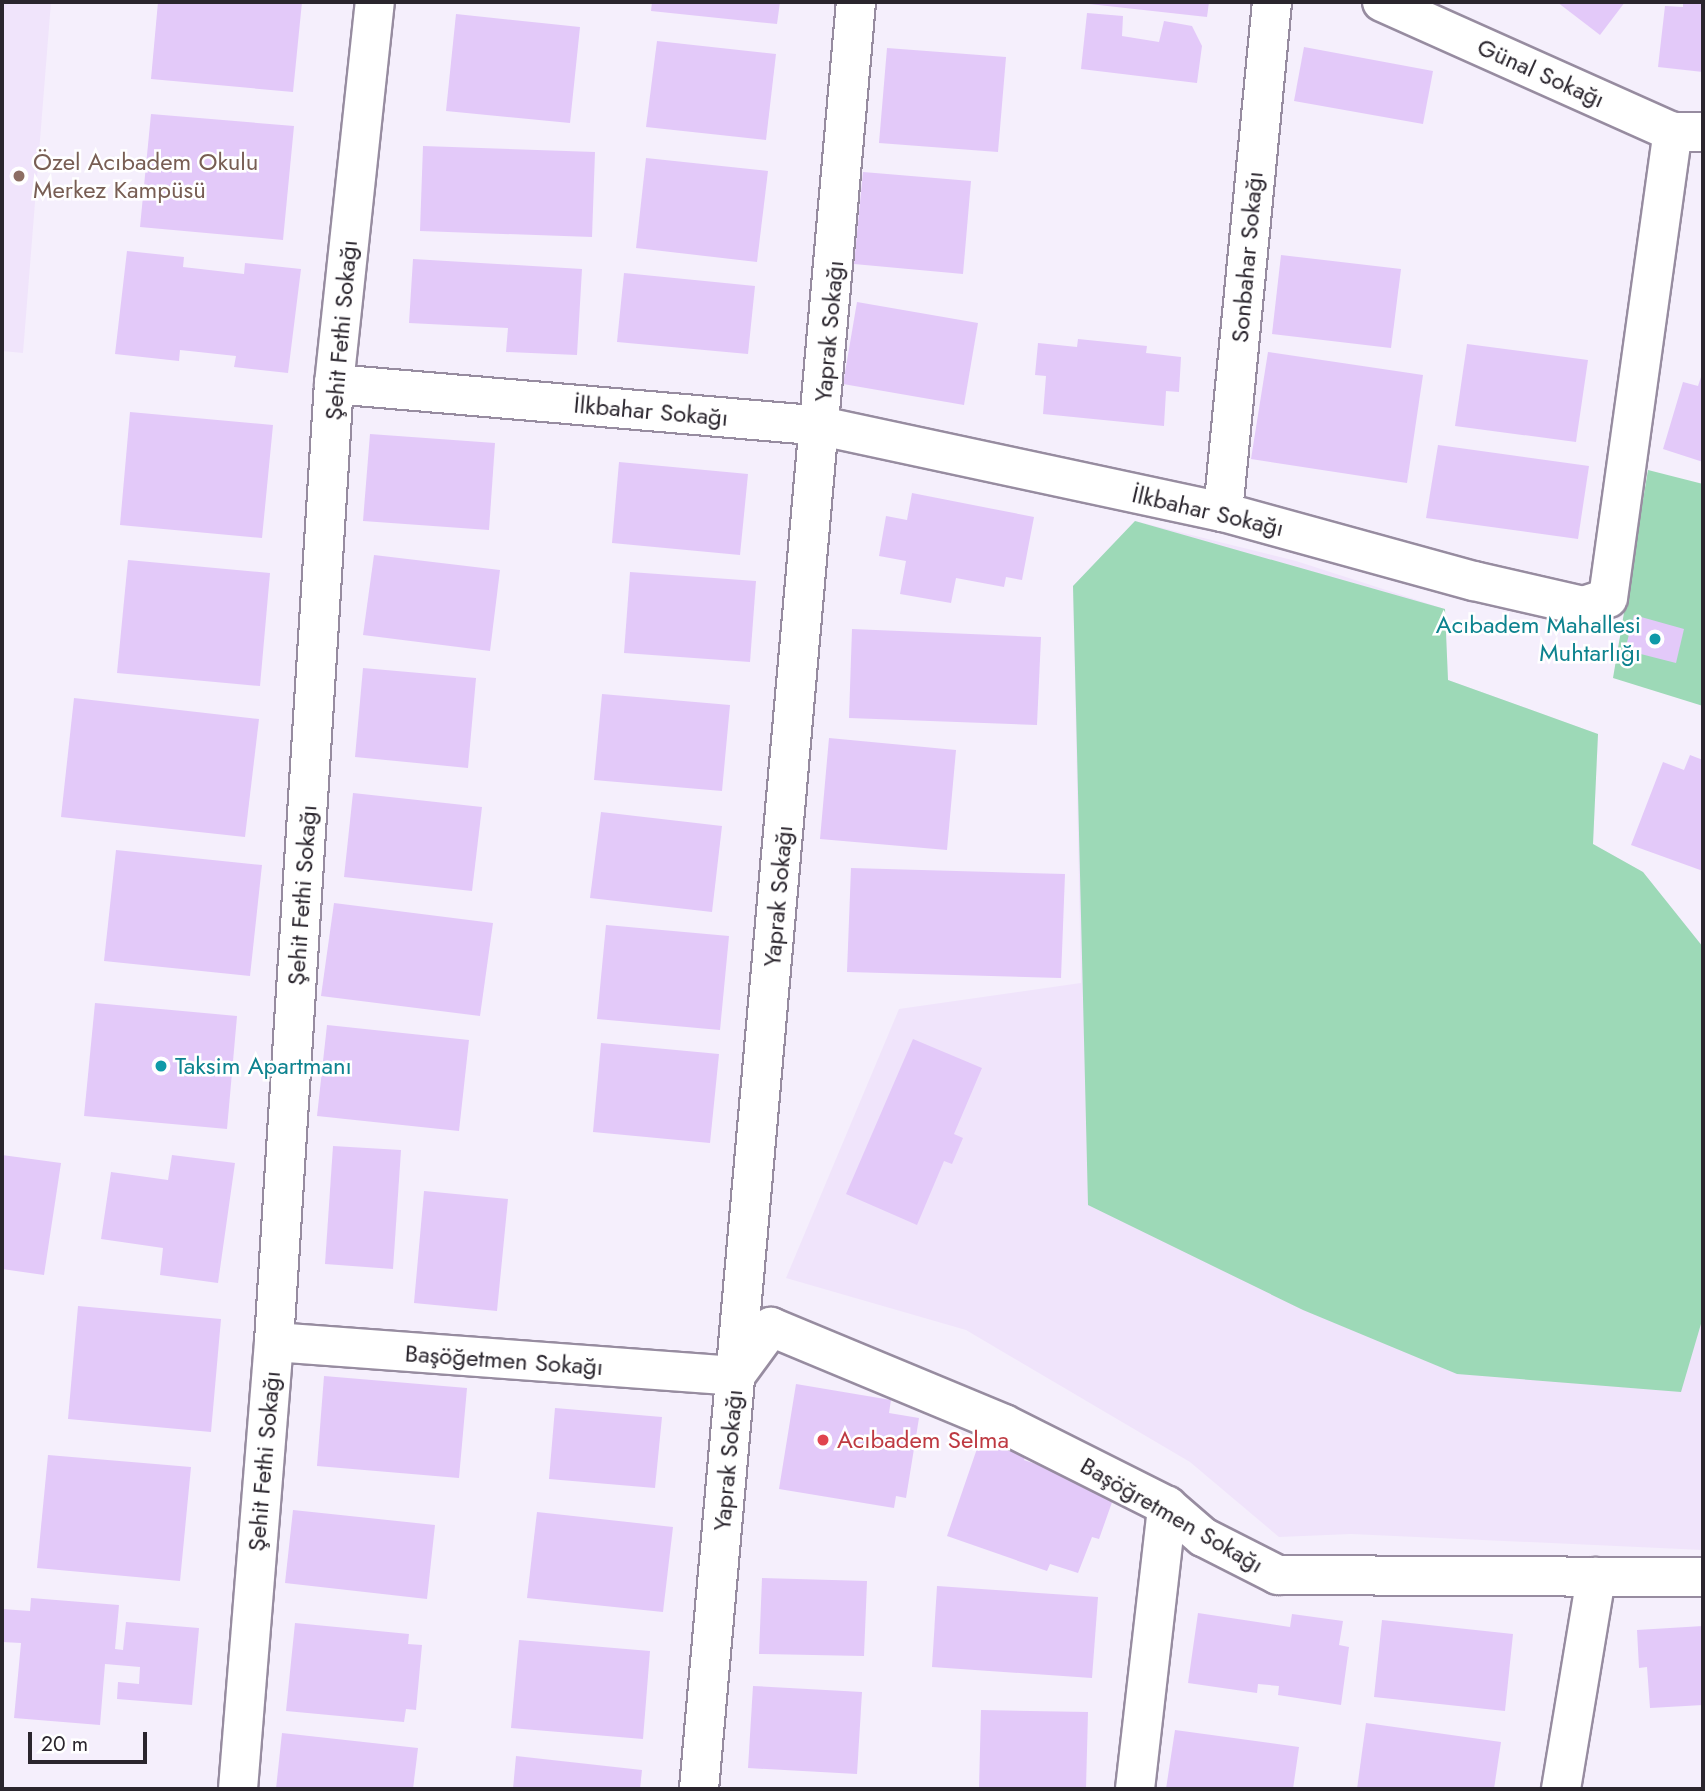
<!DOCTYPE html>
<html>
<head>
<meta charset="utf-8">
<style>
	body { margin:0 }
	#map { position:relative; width:1705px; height:1791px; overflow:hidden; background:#f5effc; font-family:Jost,sans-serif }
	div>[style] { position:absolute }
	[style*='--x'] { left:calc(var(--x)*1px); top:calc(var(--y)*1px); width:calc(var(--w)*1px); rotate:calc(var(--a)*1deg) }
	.built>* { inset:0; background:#f0e4fb }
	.green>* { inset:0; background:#9dd9b7 }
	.building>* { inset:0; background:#e3c9f9 }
	.roads { filter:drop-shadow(2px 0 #978ca0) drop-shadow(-2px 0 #978ca0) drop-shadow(0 2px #978ca0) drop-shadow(0 -2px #978ca0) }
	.street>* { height:38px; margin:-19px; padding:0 19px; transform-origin:19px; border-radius:19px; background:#fff }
	.dots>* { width:19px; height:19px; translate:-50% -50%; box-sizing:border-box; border:4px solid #fff; border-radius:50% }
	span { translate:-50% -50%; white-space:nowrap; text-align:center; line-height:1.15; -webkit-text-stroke:5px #fff; paint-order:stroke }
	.street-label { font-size:24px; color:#2a252d }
	.education-label { font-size:24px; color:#785e54 }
	.left { translate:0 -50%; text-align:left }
	.culture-label { font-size:24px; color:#0d838f }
	.right { translate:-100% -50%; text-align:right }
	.health-label { font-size:24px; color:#be3a42 }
	.frame { position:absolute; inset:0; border:4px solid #2a252d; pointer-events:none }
	.scale { position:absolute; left:28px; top:1732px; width:119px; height:32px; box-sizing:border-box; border:4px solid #2a252d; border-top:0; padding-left:9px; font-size:21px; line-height:24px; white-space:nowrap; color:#2a252d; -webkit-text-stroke:5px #fff; paint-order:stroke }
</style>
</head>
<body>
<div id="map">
	<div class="built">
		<div style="clip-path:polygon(2px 2px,51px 2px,23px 353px,2px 351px)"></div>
		<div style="clip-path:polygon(1135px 521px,1296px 561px,1445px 609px,1448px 680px,1598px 734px,1593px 844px,1643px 872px,1703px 947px,1703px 1550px,1351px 1534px,1279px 1537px,1190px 1462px,966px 1330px,786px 1278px,899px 1009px,1081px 983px,1073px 586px)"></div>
	</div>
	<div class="green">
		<div style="clip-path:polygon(1648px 470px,1703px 484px,1703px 706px,1613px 678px)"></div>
		<div style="clip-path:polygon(1135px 521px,1445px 609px,1448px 680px,1598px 734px,1593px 844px,1643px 872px,1703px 947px,1703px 1317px,1681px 1392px,1457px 1374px,1303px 1310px,1088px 1205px,1073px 586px)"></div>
	</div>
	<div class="building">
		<div style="clip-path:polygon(158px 2px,302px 2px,293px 92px,151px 79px)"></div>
		<div style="clip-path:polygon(652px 2px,780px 2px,777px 24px,651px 11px)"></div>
		<div style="clip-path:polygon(1071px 2px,1209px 2px,1207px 17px)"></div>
		<div style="clip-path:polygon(1557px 2px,1625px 2px,1600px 35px)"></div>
		<div style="clip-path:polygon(1683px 2px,1703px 2px,1703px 72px,1658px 67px,1665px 6px,1683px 7px)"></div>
		<div style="clip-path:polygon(1087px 13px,1123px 16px,1122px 36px,1159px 42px,1164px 21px,1192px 26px,1202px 46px,1197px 83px,1081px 69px)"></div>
		<div style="clip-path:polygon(456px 14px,580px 27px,570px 123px,446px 111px)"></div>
		<div style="clip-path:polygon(657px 41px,776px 54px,766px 140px,646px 127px)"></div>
		<div style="clip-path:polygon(1304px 47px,1433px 71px,1423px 124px,1294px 101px)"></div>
		<div style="clip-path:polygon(887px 48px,1006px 57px,998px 152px,879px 143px)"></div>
		<div style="clip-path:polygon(151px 114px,294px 126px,283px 240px,140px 227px)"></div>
		<div style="clip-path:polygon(423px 146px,595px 152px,592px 237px,420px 231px)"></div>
		<div style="clip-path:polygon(646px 158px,768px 171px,757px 262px,636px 248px)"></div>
		<div style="clip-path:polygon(863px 172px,971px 181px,963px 274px,854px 264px)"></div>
		<div style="clip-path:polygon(127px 251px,184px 257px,183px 267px,244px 274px,245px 263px,301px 269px,288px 373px,234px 367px,236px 356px,180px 350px,179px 361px,115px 354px)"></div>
		<div style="clip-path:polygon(1281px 255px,1401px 269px,1391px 348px,1272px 334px)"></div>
		<div style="clip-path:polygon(413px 259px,582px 269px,577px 355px,506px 352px,508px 328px,409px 323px)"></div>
		<div style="clip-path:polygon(624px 273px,755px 286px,748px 354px,617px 342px)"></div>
		<div style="clip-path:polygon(857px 302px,978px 323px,964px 405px,843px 384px)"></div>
		<div style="clip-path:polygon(1078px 339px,1147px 346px,1146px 353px,1181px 357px,1179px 392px,1166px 391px,1164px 426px,1043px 414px,1046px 376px,1035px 375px,1038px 343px,1077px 347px)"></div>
		<div style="clip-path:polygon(1467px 344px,1588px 360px,1576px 442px,1455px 426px)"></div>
		<div style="clip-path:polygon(1268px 352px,1423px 375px,1407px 483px,1251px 459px)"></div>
		<div style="clip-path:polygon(1703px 371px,1703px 462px,1663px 449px,1683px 382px,1698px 386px)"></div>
		<div style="clip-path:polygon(130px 412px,273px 425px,262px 538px,120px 525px)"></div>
		<div style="clip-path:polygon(370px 434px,495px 443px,489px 530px,363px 521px)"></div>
		<div style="clip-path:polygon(1438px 445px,1589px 466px,1578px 539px,1426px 518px)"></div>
		<div style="clip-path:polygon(619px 462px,748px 474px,740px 555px,612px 543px)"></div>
		<div style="clip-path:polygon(912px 493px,1034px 517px,1022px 580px,1006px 577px,1004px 587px,956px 578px,951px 603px,900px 594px,906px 561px,879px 556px,886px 516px,907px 520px)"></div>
		<div style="clip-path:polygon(374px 555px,500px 570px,490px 651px,363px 635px)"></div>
		<div style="clip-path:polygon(128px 560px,270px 573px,260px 686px,117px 673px)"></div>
		<div style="clip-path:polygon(630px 572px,756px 581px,750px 662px,624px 653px)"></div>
		<div style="clip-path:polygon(1634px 615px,1684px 629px,1676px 663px,1625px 650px)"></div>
		<div style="clip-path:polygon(852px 629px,1041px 637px,1037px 725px,849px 718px)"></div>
		<div style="clip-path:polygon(363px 668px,476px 678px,468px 768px,355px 757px)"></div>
		<div style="clip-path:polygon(602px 694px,730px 705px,722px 791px,594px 780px)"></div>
		<div style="clip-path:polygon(74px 698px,259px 719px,245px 837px,61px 817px)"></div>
		<div style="clip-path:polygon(829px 738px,956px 750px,947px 850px,820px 839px)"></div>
		<div style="clip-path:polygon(1690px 755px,1703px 760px,1703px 871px,1631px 845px,1663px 762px,1684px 770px)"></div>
		<div style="clip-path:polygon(353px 793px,482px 807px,472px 891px,344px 877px)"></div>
		<div style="clip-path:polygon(601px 812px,722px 826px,712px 912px,590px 898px)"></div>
		<div style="clip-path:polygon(116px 850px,262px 865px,250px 976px,104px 961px)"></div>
		<div style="clip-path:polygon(851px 868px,1065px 874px,1061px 978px,847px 972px)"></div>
		<div style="clip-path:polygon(334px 903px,493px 923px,480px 1016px,321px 996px)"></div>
		<div style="clip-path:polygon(606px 925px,729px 936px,720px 1030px,597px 1019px)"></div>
		<div style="clip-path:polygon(95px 1003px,237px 1016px,227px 1129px,84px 1116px)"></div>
		<div style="clip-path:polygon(327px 1025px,469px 1040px,459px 1131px,317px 1116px)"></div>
		<div style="clip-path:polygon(913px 1039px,982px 1068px,954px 1134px,963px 1138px,952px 1164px,944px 1161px,917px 1225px,846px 1194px)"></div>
		<div style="clip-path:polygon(601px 1043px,719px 1054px,710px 1143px,593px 1132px)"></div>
		<div style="clip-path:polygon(333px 1146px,401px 1150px,393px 1269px,325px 1264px)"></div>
		<div style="clip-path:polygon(2px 1155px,61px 1163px,44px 1275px,2px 1269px)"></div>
		<div style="clip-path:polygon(172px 1155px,235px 1163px,218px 1283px,160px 1275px,163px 1248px,101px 1239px,111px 1172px,168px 1180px)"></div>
		<div style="clip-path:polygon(424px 1191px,508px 1199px,497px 1311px,414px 1303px)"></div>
		<div style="clip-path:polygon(78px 1306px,221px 1319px,211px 1432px,68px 1419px)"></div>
		<div style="clip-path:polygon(324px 1376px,467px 1388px,459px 1478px,317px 1466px)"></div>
		<div style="clip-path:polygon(796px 1384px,891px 1400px,889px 1413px,919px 1418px,906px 1498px,896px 1496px,894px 1508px,779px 1489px)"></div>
		<div style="clip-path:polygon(555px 1408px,662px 1417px,655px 1488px,549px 1479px)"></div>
		<div style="clip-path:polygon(981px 1437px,1026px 1453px,1024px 1460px,1116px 1491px,1099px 1539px,1092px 1537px,1078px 1573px,1050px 1564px,1047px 1571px,947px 1536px)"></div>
		<div style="clip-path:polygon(48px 1455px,191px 1467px,180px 1581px,37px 1568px)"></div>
		<div style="clip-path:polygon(293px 1510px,435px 1525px,427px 1599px,285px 1583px)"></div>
		<div style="clip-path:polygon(537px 1512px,673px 1527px,663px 1612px,527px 1598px)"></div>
		<div style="clip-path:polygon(762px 1578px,867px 1581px,864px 1656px,759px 1654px)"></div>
		<div style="clip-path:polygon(937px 1586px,1098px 1597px,1092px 1678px,932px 1667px)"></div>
		<div style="clip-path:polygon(31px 1598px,119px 1605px,115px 1649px,123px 1650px,126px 1622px,199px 1628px,192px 1705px,117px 1699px,118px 1682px,139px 1684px,140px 1667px,105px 1664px,100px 1725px,14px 1718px,21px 1643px,2px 1642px,2px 1609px,30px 1611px)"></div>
		<div style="clip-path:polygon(1198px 1613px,1290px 1627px,1292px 1614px,1343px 1621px,1339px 1645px,1349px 1647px,1341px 1705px,1278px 1695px,1279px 1686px,1258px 1684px,1257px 1693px,1188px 1683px)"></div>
		<div style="clip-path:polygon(1382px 1620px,1513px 1634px,1505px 1711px,1374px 1697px)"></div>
		<div style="clip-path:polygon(295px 1623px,409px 1634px,408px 1644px,422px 1645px,416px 1710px,406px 1709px,404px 1722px,286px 1711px)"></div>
		<div style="clip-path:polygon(1703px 1626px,1703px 1705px,1650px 1708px,1647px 1667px,1639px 1668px,1637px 1630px)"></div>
		<div style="clip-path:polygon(519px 1640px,650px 1651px,643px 1739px,511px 1728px)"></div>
		<div style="clip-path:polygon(753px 1686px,862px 1692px,857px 1774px,748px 1768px)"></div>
		<div style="clip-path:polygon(981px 1710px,1088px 1712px,1086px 1789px,979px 1788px)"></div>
		<div style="clip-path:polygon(1366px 1723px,1501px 1742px,1494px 1789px,1357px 1789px)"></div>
		<div style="clip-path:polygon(1175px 1730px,1299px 1747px,1293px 1789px,1166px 1789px)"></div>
		<div style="clip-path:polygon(282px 1733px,418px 1748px,413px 1789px,276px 1789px)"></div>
		<div style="clip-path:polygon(516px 1756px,642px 1770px,640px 1789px,513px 1789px)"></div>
	</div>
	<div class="roads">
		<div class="street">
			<div style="--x:1382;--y:2;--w:319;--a:24.1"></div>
			<div style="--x:1673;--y:132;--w:30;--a:0"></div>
			<div style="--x:334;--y:384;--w:489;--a:4.9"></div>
			<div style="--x:821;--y:426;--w:411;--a:12.1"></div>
			<div style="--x:1223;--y:512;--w:260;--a:15.4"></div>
			<div style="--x:1474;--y:581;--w:112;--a:12.9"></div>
			<div style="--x:1583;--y:606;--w:26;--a:-18"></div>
			<div style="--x:1608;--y:598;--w:471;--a:-82.1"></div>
			<div style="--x:1223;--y:512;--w:512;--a:-84.51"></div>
			<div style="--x:274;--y:1342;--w:462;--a:4.2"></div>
			<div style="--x:735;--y:1376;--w:61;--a:-53.7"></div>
			<div style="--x:771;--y:1327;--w:252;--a:22.6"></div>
			<div style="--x:1004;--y:1424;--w:182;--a:26.7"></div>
			<div style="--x:1167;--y:1506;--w:48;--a:40.7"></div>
			<div style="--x:1203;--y:1537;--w:84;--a:26.9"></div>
			<div style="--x:1278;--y:1575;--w:425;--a:0.3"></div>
			<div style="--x:238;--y:1789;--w:448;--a:-85.4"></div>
			<div style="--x:274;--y:1342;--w:960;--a:-86.42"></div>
			<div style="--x:334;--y:384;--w:384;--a:-83.9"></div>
			<div style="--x:699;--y:1789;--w:1794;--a:-84.98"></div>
			<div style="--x:1135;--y:1789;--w:285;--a:-83.5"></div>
			<div style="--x:1561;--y:1789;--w:215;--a:-80.6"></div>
		</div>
	</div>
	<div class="dots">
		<div style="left:19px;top:176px;background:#8d6e63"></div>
		<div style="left:1655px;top:639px;background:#0f9aa8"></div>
		<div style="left:161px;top:1066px;background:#0f9aa8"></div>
		<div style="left:823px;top:1440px;background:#e0444e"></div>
	</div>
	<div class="street-label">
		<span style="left:1541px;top:73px;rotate:24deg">Günal Sokağı</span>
		<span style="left:1247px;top:257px;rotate:-85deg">Sonbahar Sokağı</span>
		<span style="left:341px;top:330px;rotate:-85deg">Şehit Fethi Sokağı</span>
		<span style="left:829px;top:331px;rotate:-85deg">Yaprak Sokağı</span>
		<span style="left:651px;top:411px;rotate:5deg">İlkbahar Sokağı</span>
		<span style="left:1208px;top:511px;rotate:13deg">İlkbahar Sokağı</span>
		<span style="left:302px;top:895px;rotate:-86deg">Şehit Fethi Sokağı</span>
		<span style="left:778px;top:896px;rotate:-85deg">Yaprak Sokağı</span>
		<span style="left:504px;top:1360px;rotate:4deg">Başöğetmen Sokağı</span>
		<span style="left:728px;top:1460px;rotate:-85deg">Yaprak Sokağı</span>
		<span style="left:264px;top:1461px;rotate:-85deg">Şehit Fethi Sokağı</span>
		<span style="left:1172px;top:1515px;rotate:30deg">Başöğretmen Sokağı</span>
	</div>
	<div class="education-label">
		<span class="left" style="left:33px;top:176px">Özel Acıbadem Okulu<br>Merkez Kampüsü</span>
	</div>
	<div class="culture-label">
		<span class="right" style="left:1641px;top:639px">Acıbadem Mahallesi<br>Muhtarlığı</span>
		<span class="left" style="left:175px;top:1066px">Taksim Apartmanı</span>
	</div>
	<div class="health-label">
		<span class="left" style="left:837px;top:1440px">Acıbadem Selma</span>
	</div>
	<div class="frame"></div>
	<div class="scale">20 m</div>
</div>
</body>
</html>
